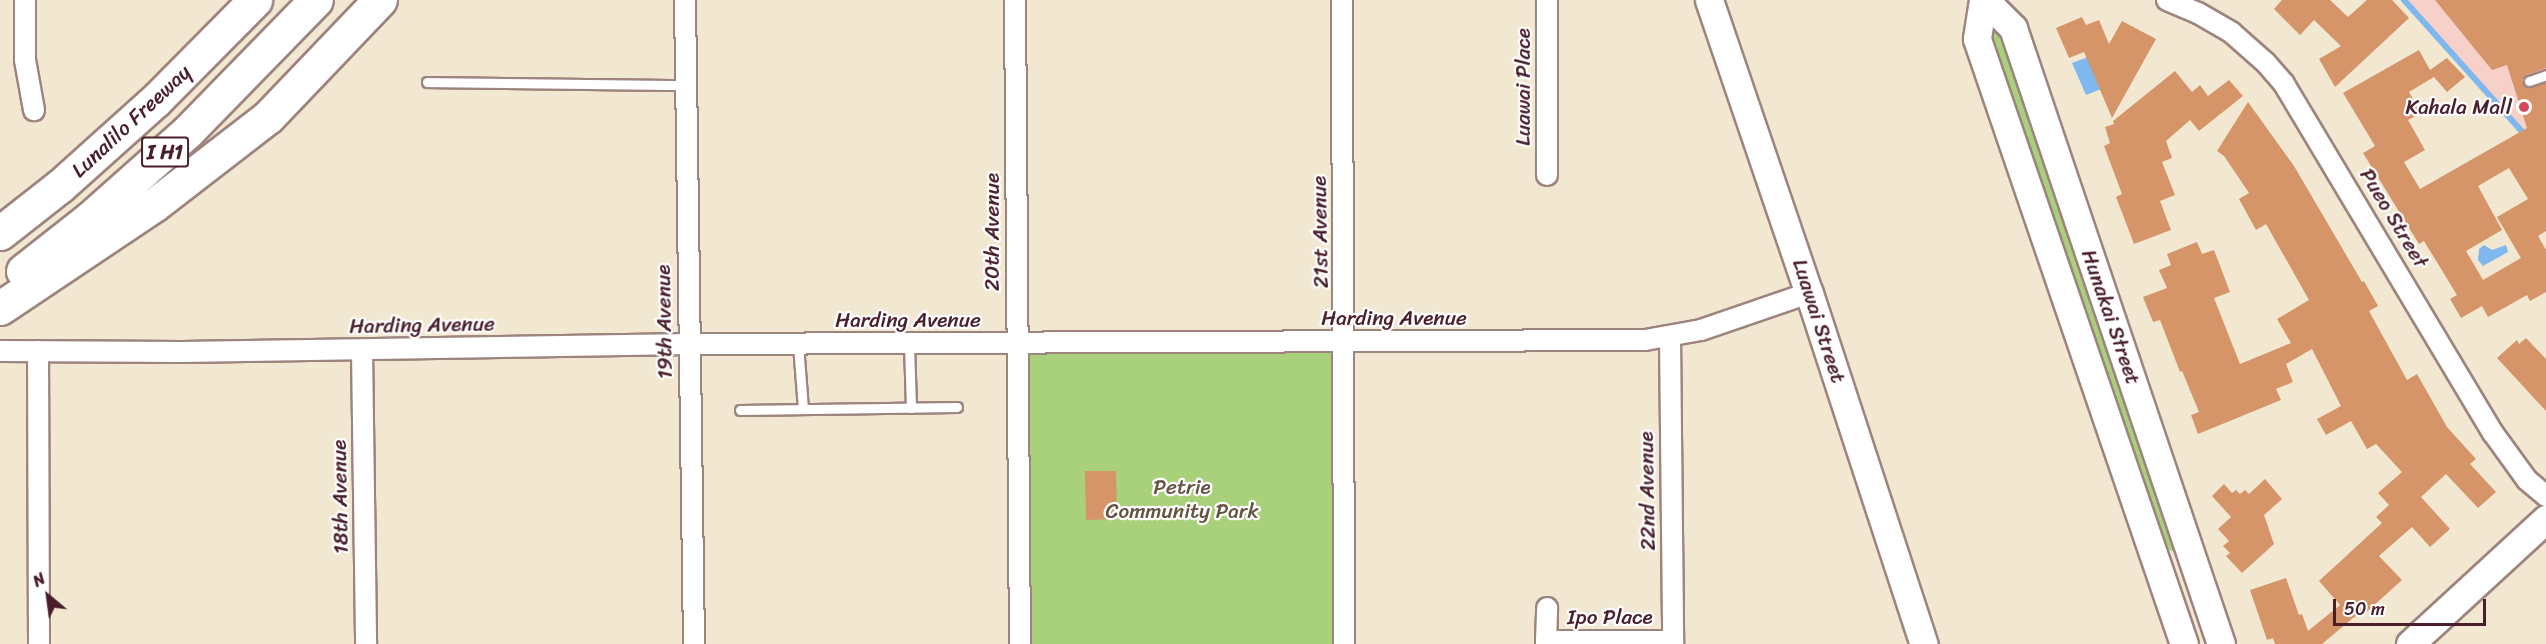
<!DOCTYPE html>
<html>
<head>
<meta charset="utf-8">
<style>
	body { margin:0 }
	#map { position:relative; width:2546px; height:644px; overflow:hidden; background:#f2e8d1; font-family:Sriracha,sans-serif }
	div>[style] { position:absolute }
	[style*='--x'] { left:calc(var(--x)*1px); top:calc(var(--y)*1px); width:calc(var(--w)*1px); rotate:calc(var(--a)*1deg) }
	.built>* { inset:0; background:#f7d0ca }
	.green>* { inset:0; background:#a9d17c }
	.water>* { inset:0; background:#7eb8ef }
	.stream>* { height:6px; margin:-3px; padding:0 3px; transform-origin:3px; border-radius:3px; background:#7eb8ef }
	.building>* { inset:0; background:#d59568 }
	.roads { filter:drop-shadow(2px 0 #9e847e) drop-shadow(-2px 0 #9e847e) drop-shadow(0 2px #9e847e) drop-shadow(0 -2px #9e847e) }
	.lane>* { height:9px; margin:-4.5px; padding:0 4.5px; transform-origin:4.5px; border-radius:4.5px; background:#fff }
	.street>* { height:20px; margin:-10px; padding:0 10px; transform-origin:10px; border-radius:10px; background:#fff }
	.secondary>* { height:27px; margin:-13.5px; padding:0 13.5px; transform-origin:13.5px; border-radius:13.5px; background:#fff }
	.highway>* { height:33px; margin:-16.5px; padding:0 16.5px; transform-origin:16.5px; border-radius:16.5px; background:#fff }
	.dots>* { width:16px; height:16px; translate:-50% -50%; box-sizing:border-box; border:3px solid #fff; border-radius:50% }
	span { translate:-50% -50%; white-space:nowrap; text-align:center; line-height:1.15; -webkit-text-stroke:4.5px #fff; paint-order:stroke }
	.shield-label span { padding:2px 4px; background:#fff; border:2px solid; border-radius:4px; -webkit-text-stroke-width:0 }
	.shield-label { font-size:20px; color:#4a1f2b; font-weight:700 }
	.street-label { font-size:21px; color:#4a1f2b }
	.poi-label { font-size:21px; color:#4a1f2b }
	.right { translate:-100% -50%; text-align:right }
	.park-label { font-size:21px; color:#665443 }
	.north { position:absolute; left:18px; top:566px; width:60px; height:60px; -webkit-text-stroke:4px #fff; paint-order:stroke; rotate:331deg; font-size:16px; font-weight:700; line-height:24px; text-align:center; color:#4a1f2b }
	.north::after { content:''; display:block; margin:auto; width:21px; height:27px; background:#4a1f2b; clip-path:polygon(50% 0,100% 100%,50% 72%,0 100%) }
	.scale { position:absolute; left:2333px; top:599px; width:153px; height:27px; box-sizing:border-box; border:3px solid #4a1f2b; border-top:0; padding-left:8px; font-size:18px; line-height:21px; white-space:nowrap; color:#4a1f2b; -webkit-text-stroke:4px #fff; paint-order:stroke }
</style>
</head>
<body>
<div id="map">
	<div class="built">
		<div style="clip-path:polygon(2404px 0,2546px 0,2546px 159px,2456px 56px)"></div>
	</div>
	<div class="green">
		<div style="clip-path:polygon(1999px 27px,2182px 556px,2170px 550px,2158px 532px,1991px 39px,1993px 29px)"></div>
		<div style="clip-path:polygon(1027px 353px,1335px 353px,1333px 644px,1031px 644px)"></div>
	</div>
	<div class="water">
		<div style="clip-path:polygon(2088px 57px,2101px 89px,2086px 95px,2072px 63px)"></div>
		<div style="clip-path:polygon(2484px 245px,2492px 250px,2506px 245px,2508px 252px,2483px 266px,2478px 260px,2479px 249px)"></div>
	</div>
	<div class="stream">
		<div style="--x:2404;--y:0;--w:183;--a:48.1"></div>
	</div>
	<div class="building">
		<div style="clip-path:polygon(2282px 0,2330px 0,2348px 17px,2367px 0,2392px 0,2409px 18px,2335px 87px,2319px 59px,2341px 46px,2314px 20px,2300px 35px,2274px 9px)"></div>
		<div style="clip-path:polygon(evenodd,2435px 0,2546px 0,2546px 68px,2526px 75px,2522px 80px,2528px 88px,2546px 82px,2546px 231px,2538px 236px,2546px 250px,2546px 292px,2530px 301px,2527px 295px,2488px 317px,2482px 306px,2461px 318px,2450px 299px,2457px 295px,2424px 241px,2419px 244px,2363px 153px,2375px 146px,2343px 93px,2419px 50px,2430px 70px,2447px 58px,2465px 77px,2447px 92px,2434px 77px,2409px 92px,2421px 113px,2408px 120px,2425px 150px,2404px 162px,2420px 189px,2527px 128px,2507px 65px,2492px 70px,2435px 0,2509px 168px,2528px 199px,2497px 217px,2521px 258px,2483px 280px,2466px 251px,2502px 230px,2478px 186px,2509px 168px)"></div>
		<div style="clip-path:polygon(2082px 17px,2086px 25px,2099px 20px,2109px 44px,2122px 21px,2156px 39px,2112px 118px,2084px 52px,2069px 58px,2056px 28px)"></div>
		<div style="clip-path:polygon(2175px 71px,2192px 92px,2200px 85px,2208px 96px,2229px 80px,2243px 96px,2199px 131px,2190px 120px,2166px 141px,2172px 158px,2162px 162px,2175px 195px,2160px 201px,2171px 230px,2134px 244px,2116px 197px,2122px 194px,2104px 146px,2110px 143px,2105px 127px,2114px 124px,2113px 121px)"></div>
		<div style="clip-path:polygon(2248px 102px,2294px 166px,2362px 282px,2364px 281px,2378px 306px,2369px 311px,2407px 380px,2417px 374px,2447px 427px,2476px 459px,2470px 464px,2496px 492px,2478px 508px,2446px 474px,2421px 497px,2450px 529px,2430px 547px,2412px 527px,2379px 556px,2402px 580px,2361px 617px,2358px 615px,2353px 618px,2322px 644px,2275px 644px,2273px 638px,2267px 640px,2250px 590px,2286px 578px,2299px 615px,2302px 614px,2308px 631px,2340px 605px,2319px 581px,2382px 523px,2376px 517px,2389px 505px,2378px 493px,2402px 472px,2376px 444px,2367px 449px,2351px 421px,2326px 435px,2317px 419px,2341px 406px,2312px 349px,2286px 364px,2293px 382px,2276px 389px,2281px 400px,2198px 434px,2191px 415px,2199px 412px,2182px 371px,2180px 372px,2160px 320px,2153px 322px,2143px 297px,2167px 288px,2159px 270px,2171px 265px,2167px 254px,2197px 242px,2202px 254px,2214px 250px,2230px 292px,2214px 298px,2240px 364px,2291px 343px,2277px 319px,2309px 300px,2266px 224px,2256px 230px,2239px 199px,2249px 193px,2224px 156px,2217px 151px)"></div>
		<div style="clip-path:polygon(2526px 338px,2546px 359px,2546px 411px,2497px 358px,2517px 340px,2519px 344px)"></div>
		<div style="clip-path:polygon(1085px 471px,1116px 471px,1117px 519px,1086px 520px)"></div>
		<div style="clip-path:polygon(2265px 479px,2282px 499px,2264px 515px,2274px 544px,2242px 573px,2226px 556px,2230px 553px,2223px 546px,2229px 541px,2218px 529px,2231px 517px,2212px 496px,2224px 484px,2232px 493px,2236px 490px,2240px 494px,2245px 490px,2249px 494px)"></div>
	</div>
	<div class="roads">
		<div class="lane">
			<div style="--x:2529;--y:81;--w:18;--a:-19"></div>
			<div style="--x:427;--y:82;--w:259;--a:0.7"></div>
			<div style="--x:798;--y:344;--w:65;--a:85.6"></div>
			<div style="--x:909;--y:344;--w:64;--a:88.2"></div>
			<div style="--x:740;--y:410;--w:217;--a:-0.8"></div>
		</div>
		<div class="street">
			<div style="--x:25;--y:0;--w:60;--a:90"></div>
			<div style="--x:25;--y:60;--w:51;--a:79.8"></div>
			<div style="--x:685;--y:0;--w:644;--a:89.2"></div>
			<div style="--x:1015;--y:0;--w:644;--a:89.56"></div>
			<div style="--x:1342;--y:0;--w:644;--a:89.82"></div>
			<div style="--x:1547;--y:0;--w:175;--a:90"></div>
			<div style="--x:2167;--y:0;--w:34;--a:23"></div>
			<div style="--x:2198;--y:13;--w:39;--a:30"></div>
			<div style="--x:2232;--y:33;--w:45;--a:41.4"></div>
			<div style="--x:2266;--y:63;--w:28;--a:49"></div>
			<div style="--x:2284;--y:84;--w:407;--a:59.1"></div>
			<div style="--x:2493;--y:433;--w:58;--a:54.1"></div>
			<div style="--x:2527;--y:480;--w:25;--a:40"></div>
			<div style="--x:1670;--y:337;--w:307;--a:89.4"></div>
			<div style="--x:362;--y:350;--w:294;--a:89.2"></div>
			<div style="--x:0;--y:351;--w:182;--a:0.3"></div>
			<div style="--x:182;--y:352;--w:507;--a:-0.9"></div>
			<div style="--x:689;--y:344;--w:956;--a:-0.24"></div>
			<div style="--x:1645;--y:340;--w:57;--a:-10.1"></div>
			<div style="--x:1701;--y:330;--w:114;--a:-18.9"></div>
			<div style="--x:38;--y:351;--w:293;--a:89.8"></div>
			<div style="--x:1546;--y:641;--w:33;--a:-88"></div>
			<div style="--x:1546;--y:644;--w:3;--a:-90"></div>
			<div style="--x:1546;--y:641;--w:127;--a:0"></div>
		</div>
		<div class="secondary">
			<div style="--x:1709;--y:0;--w:310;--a:71.2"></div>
			<div style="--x:1809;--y:293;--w:369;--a:71.9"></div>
			<div style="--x:1983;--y:0;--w:39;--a:99"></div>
			<div style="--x:1977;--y:39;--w:639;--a:71.11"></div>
			<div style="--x:1985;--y:0;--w:40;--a:45"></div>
			<div style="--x:2013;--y:28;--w:650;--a:71.34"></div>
			<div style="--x:2410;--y:644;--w:185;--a:-42.6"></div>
		</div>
		<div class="highway">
			<div style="--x:0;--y:233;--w:76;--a:-38.1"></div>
			<div style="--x:60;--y:186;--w:129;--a:-41.9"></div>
			<div style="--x:156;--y:100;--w:141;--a:-45.3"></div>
			<div style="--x:23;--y:271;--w:84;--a:-38.2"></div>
			<div style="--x:89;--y:219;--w:132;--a:-41.6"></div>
			<div style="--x:188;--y:131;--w:183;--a:-45.7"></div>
			<div style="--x:0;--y:308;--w:185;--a:-33.8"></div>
			<div style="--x:154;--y:205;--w:144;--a:-37.7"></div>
			<div style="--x:268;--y:117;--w:162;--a:-46.3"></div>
		</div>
	</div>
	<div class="dots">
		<div style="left:2524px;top:107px;background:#d1495b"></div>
	</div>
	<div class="shield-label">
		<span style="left:165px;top:152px">I H1</span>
	</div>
	<div class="street-label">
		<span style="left:1523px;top:87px;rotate:-90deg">Luawai Place</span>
		<span style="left:131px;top:121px;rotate:-43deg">Lunalilo Freeway</span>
		<span style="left:2394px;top:218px;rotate:59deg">Pueo Street</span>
		<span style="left:992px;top:232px;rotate:-90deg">20th Avenue</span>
		<span style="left:1320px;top:232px;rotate:-91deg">21st Avenue</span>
		<span style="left:2111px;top:317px;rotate:71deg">Hunakai Street</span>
		<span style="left:1394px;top:318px">Harding Avenue</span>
		<span style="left:908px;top:320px">Harding Avenue</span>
		<span style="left:1819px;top:321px;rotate:72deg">Luawai Street</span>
		<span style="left:664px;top:322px;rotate:-91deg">19th Avenue</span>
		<span style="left:422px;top:325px;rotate:-1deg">Harding Avenue</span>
		<span style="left:1647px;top:491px;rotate:-91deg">22nd Avenue</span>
		<span style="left:340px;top:497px;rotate:-91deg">18th Avenue</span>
		<span style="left:1610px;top:617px">Ipo Place</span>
	</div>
	<div class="poi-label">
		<span class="right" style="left:2512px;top:107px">Kahala Mall</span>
	</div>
	<div class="park-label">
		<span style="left:1182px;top:499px">Petrie<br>Community Park</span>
	</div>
	<div class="north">N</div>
	<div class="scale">50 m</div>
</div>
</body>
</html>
